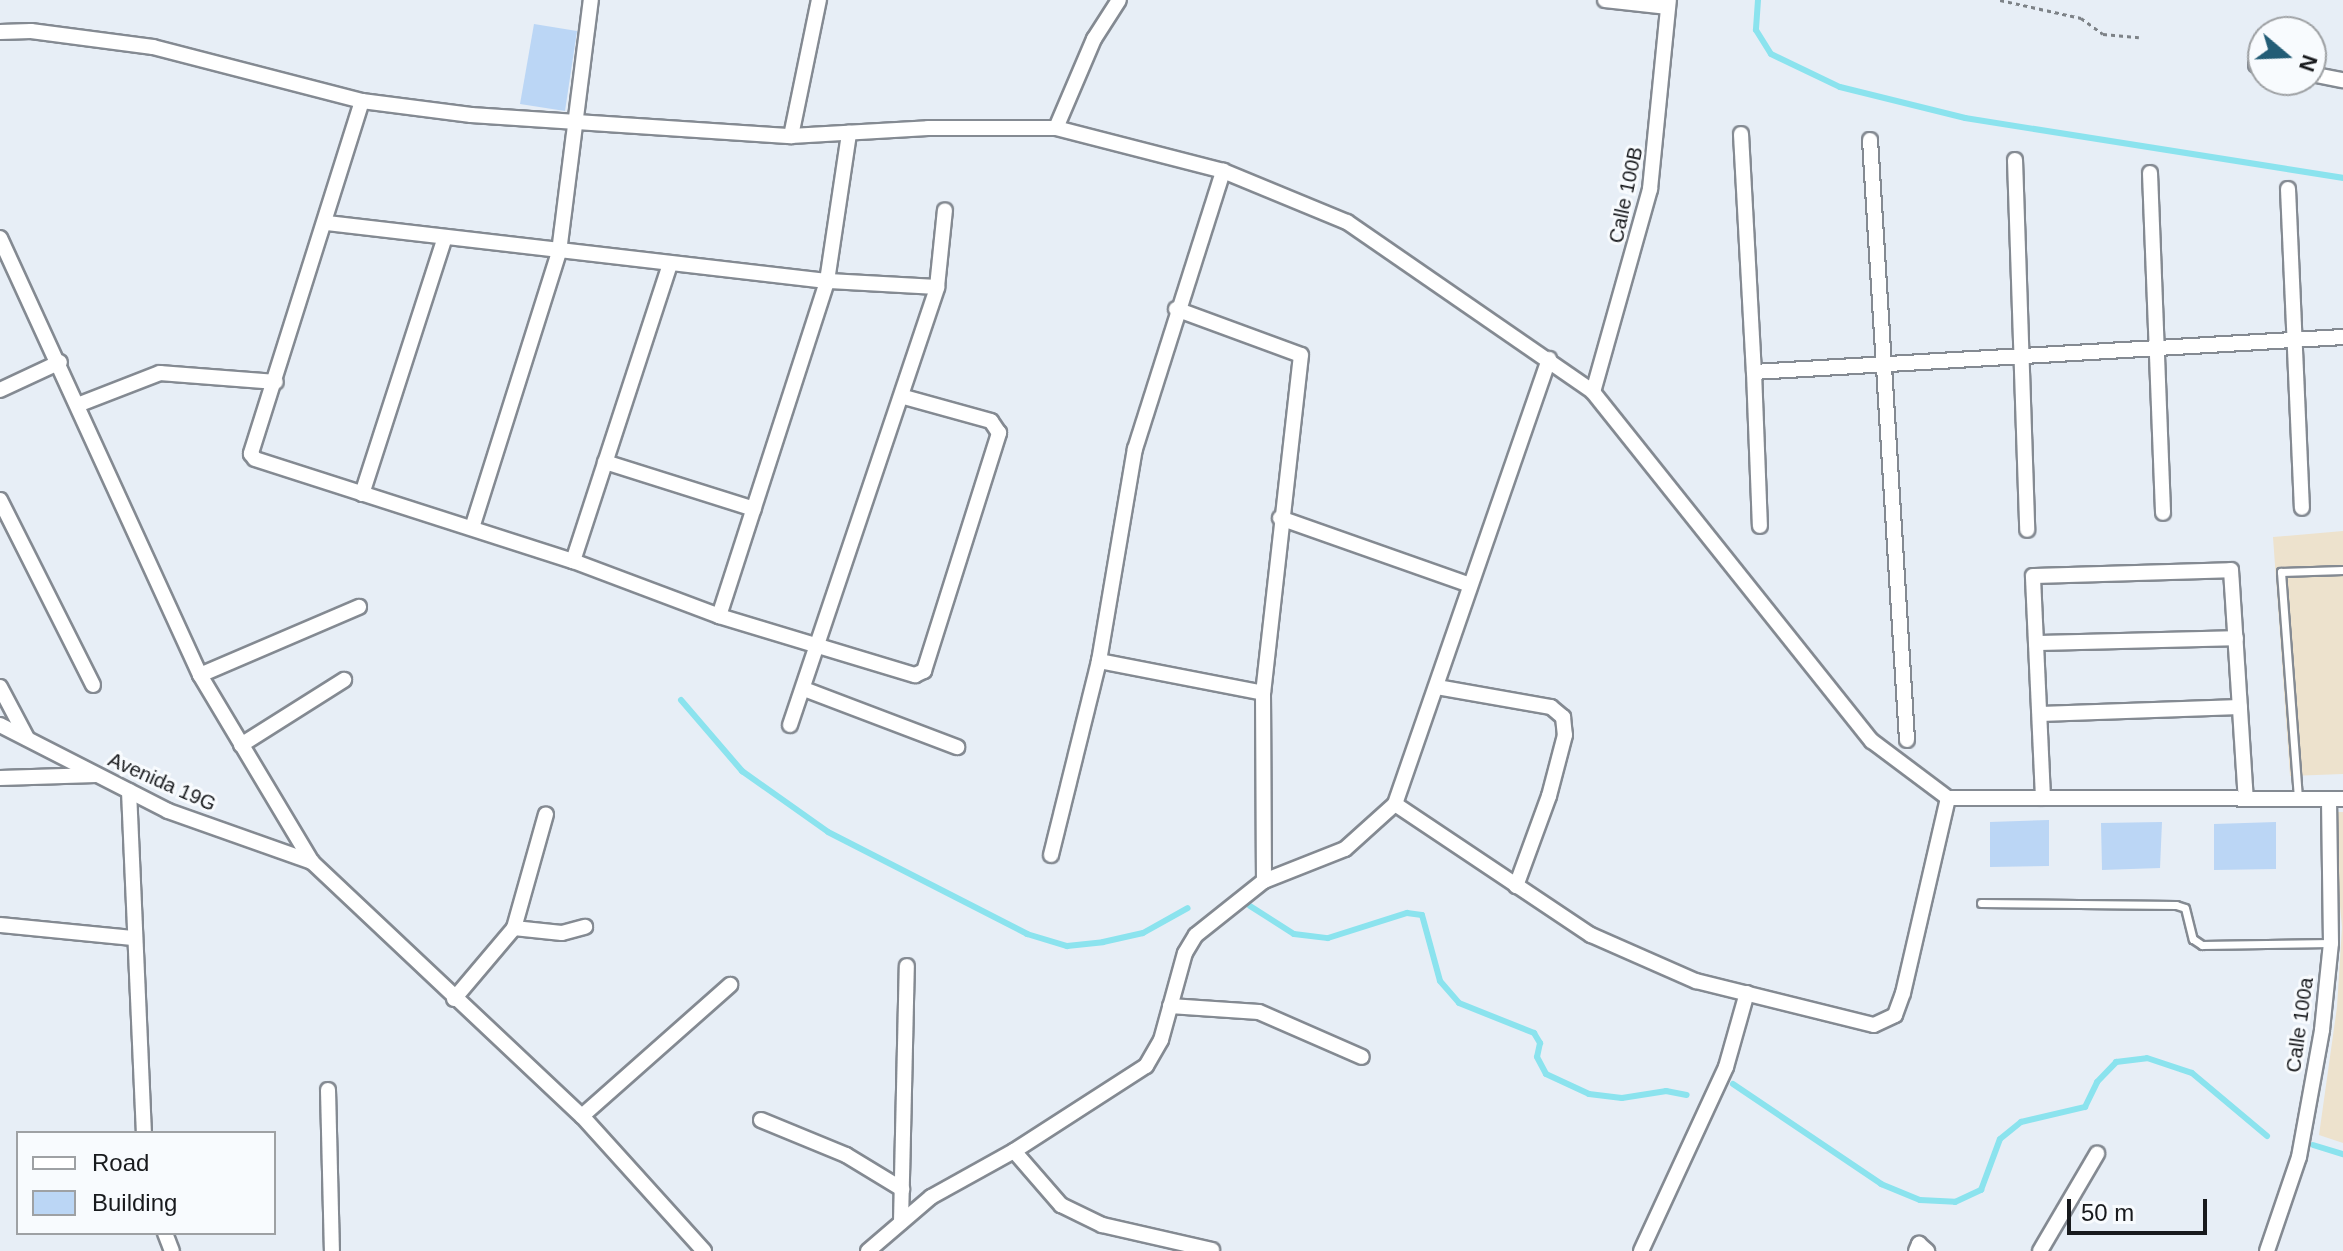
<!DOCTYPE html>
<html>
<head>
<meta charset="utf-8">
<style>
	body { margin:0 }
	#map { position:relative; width:2343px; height:1251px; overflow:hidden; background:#e7eef6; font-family:Arial,sans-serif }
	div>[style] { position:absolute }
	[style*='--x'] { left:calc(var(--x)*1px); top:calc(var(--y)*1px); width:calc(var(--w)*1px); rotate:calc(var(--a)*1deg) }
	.industrial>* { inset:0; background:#ede2cd }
	.stream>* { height:6px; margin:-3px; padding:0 3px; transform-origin:3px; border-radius:3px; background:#8be3ee }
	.building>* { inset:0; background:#bbd6f5 }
	.path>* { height:3px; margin-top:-1.5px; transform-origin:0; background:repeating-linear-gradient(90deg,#7d8287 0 4px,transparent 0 8px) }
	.roads { filter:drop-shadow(2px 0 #848a92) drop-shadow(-2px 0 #848a92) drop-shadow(0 2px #848a92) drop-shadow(0 -2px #848a92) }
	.service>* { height:7px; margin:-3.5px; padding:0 3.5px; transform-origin:3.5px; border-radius:3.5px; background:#fff }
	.minor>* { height:14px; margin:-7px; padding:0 7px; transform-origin:7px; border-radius:7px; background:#fff }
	span { translate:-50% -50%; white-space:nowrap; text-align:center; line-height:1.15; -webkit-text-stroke:6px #f8fbfe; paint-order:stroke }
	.street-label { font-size:20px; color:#181a1d }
	.legend { position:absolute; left:16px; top:1131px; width:260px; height:104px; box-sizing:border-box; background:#f8fbfe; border:2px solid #9ea1a4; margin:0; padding:10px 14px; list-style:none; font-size:24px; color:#181a1d }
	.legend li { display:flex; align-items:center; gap:16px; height:40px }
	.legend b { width:40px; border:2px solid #9ea1a4 }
	.north { position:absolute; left:2247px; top:16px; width:80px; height:80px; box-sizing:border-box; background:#f8fbfe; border:2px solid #9ea1a4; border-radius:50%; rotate:109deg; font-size:22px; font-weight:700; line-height:32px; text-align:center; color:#181a1d }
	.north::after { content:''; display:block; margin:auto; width:28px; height:36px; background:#235d76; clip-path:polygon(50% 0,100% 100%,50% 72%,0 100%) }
	.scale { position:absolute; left:2067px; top:1199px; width:140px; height:36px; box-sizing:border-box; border:4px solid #181a1d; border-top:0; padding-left:10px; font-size:24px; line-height:28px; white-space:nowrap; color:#181a1d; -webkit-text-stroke:6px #f8fbfe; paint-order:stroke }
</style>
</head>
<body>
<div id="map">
	<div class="industrial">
		<div style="clip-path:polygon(2343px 531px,2343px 774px,2290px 776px,2273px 537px)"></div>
		<div style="clip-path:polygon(2331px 812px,2343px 812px,2343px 1143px,2319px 1135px,2337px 1007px,2342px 927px)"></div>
	</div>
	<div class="stream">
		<div style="--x:1758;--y:0;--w:30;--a:94"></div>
		<div style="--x:1756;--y:30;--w:28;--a:58"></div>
		<div style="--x:1771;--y:54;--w:76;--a:25.6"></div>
		<div style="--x:1840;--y:87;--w:129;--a:13.9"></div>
		<div style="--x:1965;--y:118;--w:383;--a:9"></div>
		<div style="--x:681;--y:700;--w:94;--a:49.3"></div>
		<div style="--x:742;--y:771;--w:105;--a:35.3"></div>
		<div style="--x:828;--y:832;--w:224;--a:27.1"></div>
		<div style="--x:1027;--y:934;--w:42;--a:16.7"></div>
		<div style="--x:1067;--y:946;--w:36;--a:-6"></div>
		<div style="--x:1103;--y:942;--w:41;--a:-12.7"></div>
		<div style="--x:1143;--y:933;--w:51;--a:-29.1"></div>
		<div style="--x:1250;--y:906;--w:52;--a:32.5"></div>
		<div style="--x:1294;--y:934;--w:34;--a:7"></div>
		<div style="--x:1328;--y:938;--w:83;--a:-17.6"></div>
		<div style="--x:1407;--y:913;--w:15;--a:8"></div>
		<div style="--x:1422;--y:915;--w:68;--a:74.7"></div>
		<div style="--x:1440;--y:981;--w:29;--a:49"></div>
		<div style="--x:1459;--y:1003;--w:81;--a:21.8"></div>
		<div style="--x:1534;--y:1033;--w:12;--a:59"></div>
		<div style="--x:1540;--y:1043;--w:14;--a:102"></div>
		<div style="--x:1537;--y:1057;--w:19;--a:62"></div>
		<div style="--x:1546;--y:1074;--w:47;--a:24.9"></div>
		<div style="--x:1589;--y:1094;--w:33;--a:7"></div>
		<div style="--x:1622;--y:1098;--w:45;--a:-9"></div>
		<div style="--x:1666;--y:1091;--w:21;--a:11"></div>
		<div style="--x:1733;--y:1084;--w:179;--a:34"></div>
		<div style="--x:1881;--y:1184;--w:42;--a:22.3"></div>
		<div style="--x:1920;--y:1200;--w:35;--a:3"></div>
		<div style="--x:1955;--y:1202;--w:29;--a:-25"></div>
		<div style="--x:1981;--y:1190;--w:54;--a:-69.6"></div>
		<div style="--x:2000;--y:1139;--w:27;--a:-39"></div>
		<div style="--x:2021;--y:1122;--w:66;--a:-13.2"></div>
		<div style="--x:2085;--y:1107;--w:28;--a:-64"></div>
		<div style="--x:2097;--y:1082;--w:28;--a:-46"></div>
		<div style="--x:2116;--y:1062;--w:31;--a:-7"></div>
		<div style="--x:2147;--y:1058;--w:47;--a:18.4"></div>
		<div style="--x:2192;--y:1073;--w:98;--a:40"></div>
		<div style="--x:2313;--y:1145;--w:31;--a:17"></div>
	</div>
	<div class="building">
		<div style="clip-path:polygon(534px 24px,577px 31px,565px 111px,520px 104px)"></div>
		<div style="clip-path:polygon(2049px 820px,2049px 866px,1990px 867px,1990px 822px)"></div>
		<div style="clip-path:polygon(2162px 822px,2160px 868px,2102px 870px,2101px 823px)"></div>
		<div style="clip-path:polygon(2276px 822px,2276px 869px,2214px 870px,2214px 824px)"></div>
	</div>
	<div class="path">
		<div style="--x:2000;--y:0;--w:83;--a:12.5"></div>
		<div style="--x:2081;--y:18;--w:27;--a:36"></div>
		<div style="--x:2103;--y:34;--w:36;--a:5"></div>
	</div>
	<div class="roads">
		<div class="service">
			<div style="--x:2298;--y:798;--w:227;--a:-94.3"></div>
			<div style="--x:2281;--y:572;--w:62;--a:-1.8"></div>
			<div style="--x:1981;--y:903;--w:195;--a:0.6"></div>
			<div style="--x:2176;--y:905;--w:9;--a:18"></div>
			<div style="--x:2185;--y:908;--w:32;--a:76"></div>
			<div style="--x:2193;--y:939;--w:11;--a:34"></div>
			<div style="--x:2202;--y:945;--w:129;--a:-0.9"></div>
		</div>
		<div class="minor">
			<div style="--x:1605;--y:0;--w:63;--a:6.3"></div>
			<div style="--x:0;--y:32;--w:31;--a:-2"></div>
			<div style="--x:31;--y:31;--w:123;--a:7.5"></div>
			<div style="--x:153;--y:47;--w:216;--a:14.5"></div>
			<div style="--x:362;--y:101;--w:110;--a:7.3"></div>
			<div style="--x:471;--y:115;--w:321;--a:3.8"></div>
			<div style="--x:791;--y:136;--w:137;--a:-3.3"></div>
			<div style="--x:928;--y:128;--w:128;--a:0"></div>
			<div style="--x:1056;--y:128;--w:172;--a:14.4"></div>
			<div style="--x:1223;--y:171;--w:134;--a:22.4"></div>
			<div style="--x:1347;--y:222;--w:299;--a:34.6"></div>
			<div style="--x:1593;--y:392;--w:447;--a:51.4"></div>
			<div style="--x:1872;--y:741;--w:95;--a:36.9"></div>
			<div style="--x:1948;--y:798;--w:395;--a:0.1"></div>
			<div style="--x:2256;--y:65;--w:7;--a:8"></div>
			<div style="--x:2311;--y:74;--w:33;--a:11"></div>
			<div style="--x:362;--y:101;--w:370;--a:107.5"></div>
			<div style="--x:251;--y:454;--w:6;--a:51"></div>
			<div style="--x:255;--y:459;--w:334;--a:17.8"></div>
			<div style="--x:573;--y:561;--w:156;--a:20.6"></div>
			<div style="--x:719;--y:616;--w:205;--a:16.8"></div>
			<div style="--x:915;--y:675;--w:10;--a:-24"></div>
			<div style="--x:924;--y:671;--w:250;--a:-72.5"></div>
			<div style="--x:999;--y:433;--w:14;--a:-124"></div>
			<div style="--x:991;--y:421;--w:93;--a:-164.5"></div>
			<div style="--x:1056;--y:128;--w:97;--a:-66.9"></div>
			<div style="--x:1094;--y:39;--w:46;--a:-57.3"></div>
			<div style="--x:1741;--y:134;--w:238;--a:86.9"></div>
			<div style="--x:1754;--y:372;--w:590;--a:-3.4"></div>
			<div style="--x:791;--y:136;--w:139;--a:-78.4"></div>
			<div style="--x:1870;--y:140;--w:601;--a:86.47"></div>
			<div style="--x:2015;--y:160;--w:370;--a:88.1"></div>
			<div style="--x:2150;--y:173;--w:340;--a:87.8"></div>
			<div style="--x:2288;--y:189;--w:319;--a:87.5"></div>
			<div style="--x:327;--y:223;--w:503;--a:6.62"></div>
			<div style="--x:827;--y:281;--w:110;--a:3.1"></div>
			<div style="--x:0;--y:238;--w:481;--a:65.4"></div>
			<div style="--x:200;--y:675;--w:218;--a:59.1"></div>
			<div style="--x:312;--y:862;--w:371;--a:43.3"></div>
			<div style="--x:582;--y:1116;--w:182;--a:47.9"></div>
			<div style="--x:1176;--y:309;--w:133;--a:20.2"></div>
			<div style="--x:1301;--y:355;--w:340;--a:96.4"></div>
			<div style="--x:1263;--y:693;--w:188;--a:89.7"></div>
			<div style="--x:1754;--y:372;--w:154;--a:87.8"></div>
			<div style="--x:0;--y:390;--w:66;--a:-25"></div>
			<div style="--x:1593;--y:392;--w:211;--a:-74.3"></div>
			<div style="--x:1650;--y:189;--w:190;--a:-84.3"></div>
			<div style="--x:80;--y:404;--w:86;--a:-21.2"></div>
			<div style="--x:160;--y:373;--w:116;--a:4.4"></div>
			<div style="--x:605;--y:462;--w:156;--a:17.5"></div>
			<div style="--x:362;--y:494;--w:267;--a:-72.1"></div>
			<div style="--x:0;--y:500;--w:207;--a:63.3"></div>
			<div style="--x:1280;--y:518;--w:201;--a:19.4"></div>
			<div style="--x:472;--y:528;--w:289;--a:-72.5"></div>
			<div style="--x:559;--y:252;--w:254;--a:-82.8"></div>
			<div style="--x:573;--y:561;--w:312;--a:-71.9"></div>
			<div style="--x:719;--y:616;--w:352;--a:-72.1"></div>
			<div style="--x:827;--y:281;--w:150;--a:-81.5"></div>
			<div style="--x:2036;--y:643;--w:200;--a:-1.4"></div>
			<div style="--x:1099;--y:661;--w:167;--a:11"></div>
			<div style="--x:200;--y:675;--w:173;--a:-23.2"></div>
			<div style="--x:0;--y:687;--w:58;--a:62.1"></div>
			<div style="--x:1437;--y:687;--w:116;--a:10"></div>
			<div style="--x:1551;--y:707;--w:16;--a:40"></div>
			<div style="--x:1563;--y:717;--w:18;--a:84"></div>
			<div style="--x:1565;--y:735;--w:63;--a:104.7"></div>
			<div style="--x:1549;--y:796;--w:96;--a:110.1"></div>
			<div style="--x:804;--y:689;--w:164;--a:20.8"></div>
			<div style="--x:2040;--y:714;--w:200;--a:-2"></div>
			<div style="--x:0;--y:725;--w:189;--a:27.1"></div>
			<div style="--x:168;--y:811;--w:153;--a:19.5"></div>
			<div style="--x:790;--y:725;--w:462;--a:-71.4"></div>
			<div style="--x:937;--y:287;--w:77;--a:-84.1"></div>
			<div style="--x:241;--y:745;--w:122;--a:-32.3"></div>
			<div style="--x:0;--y:778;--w:96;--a:-1.8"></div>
			<div style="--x:129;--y:791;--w:342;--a:87.5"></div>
			<div style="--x:2043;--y:798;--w:222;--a:-92.6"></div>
			<div style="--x:2033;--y:576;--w:198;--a:-1.7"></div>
			<div style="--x:2231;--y:570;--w:229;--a:86.3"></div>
			<div style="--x:1395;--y:804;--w:236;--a:33.8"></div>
			<div style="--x:1591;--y:935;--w:115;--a:23.7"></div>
			<div style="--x:1696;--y:981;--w:183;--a:13.9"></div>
			<div style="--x:1874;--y:1025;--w:23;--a:-25"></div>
			<div style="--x:1895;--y:1015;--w:23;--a:-70"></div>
			<div style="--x:1903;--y:993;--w:200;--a:-77"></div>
			<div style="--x:1051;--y:855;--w:200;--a:-76.1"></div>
			<div style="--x:1099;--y:661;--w:215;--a:-80.4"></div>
			<div style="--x:1135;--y:449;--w:292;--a:-72.4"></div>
			<div style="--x:0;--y:925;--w:134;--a:5.6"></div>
			<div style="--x:514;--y:928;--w:48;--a:5.9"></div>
			<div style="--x:562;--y:933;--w:24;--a:-15"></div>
			<div style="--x:454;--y:999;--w:93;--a:-49.8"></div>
			<div style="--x:514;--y:928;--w:118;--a:-74.3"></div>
			<div style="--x:1170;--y:1006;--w:89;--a:3.9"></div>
			<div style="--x:1259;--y:1012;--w:112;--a:23.6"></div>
			<div style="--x:328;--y:1090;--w:161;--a:88.6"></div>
			<div style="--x:582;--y:1116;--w:198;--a:-41.5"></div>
			<div style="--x:761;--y:1120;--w:92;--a:22.4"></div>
			<div style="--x:846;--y:1155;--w:66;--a:31.3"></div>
			<div style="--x:1014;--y:1151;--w:72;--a:49"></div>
			<div style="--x:1061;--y:1205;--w:46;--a:26"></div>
			<div style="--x:1102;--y:1225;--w:113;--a:12.8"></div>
			<div style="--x:901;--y:1222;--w:256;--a:-88.7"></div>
			<div style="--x:165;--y:1233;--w:19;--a:69"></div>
			<div style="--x:868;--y:1251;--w:83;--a:-40.6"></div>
			<div style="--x:931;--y:1197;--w:95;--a:-29"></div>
			<div style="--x:1014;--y:1151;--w:157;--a:-32.8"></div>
			<div style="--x:1146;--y:1066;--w:30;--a:-60"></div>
			<div style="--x:1161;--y:1040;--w:90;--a:-74.6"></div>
			<div style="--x:1185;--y:953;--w:21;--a:-59"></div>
			<div style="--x:1196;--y:935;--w:87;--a:-38.5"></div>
			<div style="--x:1264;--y:881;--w:87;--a:-21.6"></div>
			<div style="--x:1345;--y:849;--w:67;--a:-42"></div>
			<div style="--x:1395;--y:804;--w:471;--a:-70.9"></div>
			<div style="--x:1641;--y:1251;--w:203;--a:-65.2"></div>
			<div style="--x:1726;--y:1067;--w:77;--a:-74.2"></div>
			<div style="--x:1916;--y:1251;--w:8;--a:-67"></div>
			<div style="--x:1919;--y:1244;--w:11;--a:41"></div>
			<div style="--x:2040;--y:1251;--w:113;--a:-59.6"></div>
			<div style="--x:2267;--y:1251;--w:99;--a:-71.2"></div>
			<div style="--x:2299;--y:1157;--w:129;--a:-79.7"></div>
			<div style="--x:2322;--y:1030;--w:87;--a:-84.1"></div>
			<div style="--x:2331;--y:943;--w:144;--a:-90.8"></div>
		</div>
	</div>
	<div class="street-label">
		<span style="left:1626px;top:195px;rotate:-78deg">Calle 100B</span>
		<span style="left:162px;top:782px;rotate:24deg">Avenida 19G</span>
		<span style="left:2300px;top:1025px;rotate:-82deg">Calle 100a</span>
	</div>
	<ul class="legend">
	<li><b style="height:10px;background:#fff"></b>Road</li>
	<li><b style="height:22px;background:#bbd6f5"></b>Building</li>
	</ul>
	<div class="north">N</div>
	<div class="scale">50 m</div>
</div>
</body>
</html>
